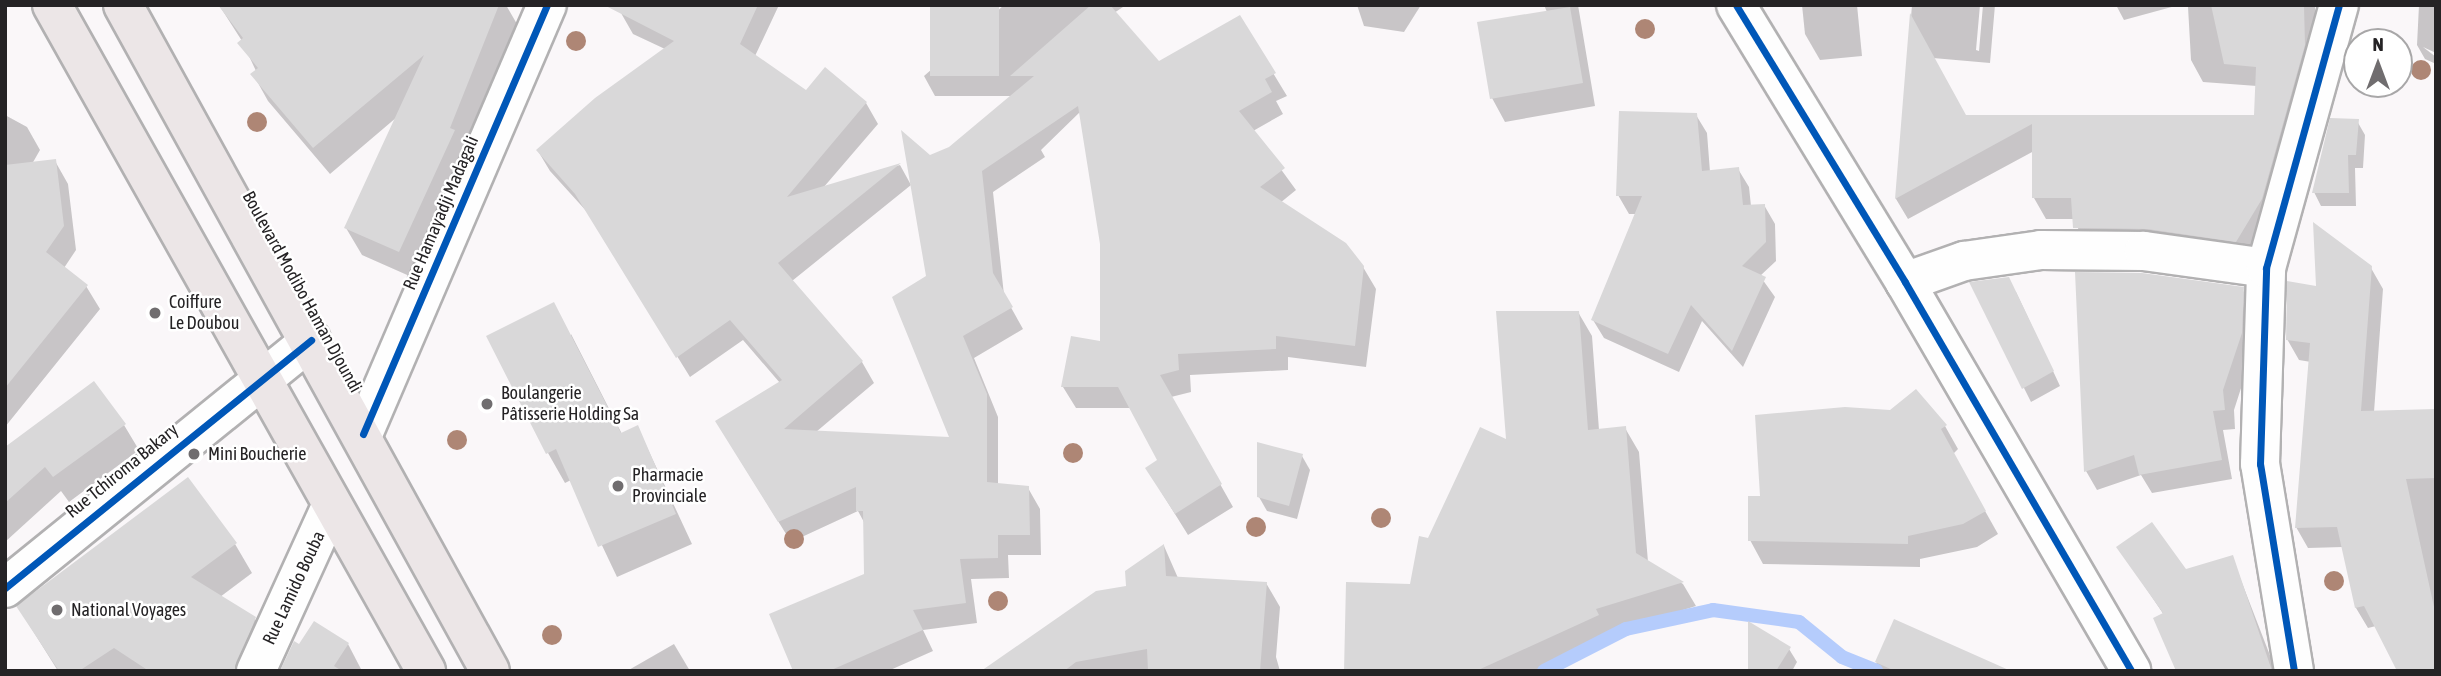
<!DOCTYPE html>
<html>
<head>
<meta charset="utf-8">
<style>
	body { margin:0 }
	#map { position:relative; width:2441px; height:676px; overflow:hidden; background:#faf7f9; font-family:"Asap Condensed",sans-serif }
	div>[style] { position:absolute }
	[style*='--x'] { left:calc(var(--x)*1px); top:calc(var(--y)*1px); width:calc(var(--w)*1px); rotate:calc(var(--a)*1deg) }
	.shadow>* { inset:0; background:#0003 }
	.stream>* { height:14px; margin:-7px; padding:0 7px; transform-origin:7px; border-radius:7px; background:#b5ccfc }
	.building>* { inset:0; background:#d9d8d9 }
	.roads { filter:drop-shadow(2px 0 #b2b1b2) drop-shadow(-2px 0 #b2b1b2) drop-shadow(0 2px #b2b1b2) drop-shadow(0 -2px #b2b1b2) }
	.minor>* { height:38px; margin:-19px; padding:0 19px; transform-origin:19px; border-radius:19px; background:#fefefe }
	.major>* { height:38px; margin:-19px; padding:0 19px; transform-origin:19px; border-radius:19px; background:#ece6e7 }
	.cycleway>* { height:7px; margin:-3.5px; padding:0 3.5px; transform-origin:3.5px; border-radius:3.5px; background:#0057b8 }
	.trees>* { width:20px; height:20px; margin:-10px; border-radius:50%; background:#ae8675 }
	.dots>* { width:19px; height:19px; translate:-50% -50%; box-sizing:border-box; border:4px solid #fff; border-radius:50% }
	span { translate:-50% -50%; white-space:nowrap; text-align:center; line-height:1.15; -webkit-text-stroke:5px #fff; paint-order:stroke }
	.street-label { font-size:18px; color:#252325 }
	.poi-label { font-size:18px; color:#252325 }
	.left { translate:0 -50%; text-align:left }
	.frame { position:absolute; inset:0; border:7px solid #252325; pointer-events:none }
	.north { position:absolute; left:2343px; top:28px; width:70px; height:70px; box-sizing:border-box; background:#fff; border:2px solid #a8a7a8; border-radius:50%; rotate:0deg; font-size:19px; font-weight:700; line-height:28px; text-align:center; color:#252325 }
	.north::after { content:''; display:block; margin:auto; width:24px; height:32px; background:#706d6f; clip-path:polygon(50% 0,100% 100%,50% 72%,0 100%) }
</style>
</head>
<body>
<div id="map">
	<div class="shadow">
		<div style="clip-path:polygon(219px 5px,506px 5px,517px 24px,414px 278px,362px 255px,346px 228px,397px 117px,330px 174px,268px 101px,253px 74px,256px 71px,242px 41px)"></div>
		<div style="clip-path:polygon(625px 5px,779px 5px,755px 56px,806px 92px,866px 103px,878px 124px,823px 188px,900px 165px,911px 185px,792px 281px,862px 362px,874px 383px,816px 432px,952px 439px,928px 277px,930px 157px,950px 148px,1012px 96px,935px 96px,924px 76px,932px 69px,947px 5px,992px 5px,993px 15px,1004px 5px,1126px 5px,1114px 13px,1091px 101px,1239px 17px,1287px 96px,1276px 101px,1283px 114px,1253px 131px,1296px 190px,1280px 203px,1363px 267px,1376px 289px,1366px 367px,1288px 357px,1288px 370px,1190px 375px,1191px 392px,1171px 397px,1233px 507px,1188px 535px,1160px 490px,1160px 460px,1131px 408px,1076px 408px,1063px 387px,1102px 344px,1102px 244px,1081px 111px,1041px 150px,1045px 157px,993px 192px,1004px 295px,1023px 329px,974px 358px,998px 417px,998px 485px,1028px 488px,1040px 509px,1041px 555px,1008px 555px,1009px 578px,971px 579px,977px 623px,923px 630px,933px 651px,888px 671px,795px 671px,866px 575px,865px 524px,858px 511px,791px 542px,729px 442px,780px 383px,743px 340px,690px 377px,589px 214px,550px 171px,538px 151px,665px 49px,633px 34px,621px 13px)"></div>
		<div style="clip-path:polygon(1357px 5px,1421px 5px,1404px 32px,1364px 26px)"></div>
		<div style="clip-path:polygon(1544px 5px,1578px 5px,1595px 106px,1505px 122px,1492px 98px,1547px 12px)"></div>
		<div style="clip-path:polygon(1802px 5px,1857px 5px,1862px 56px,1820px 60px,1805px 34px)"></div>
		<div style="clip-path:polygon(1912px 5px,1980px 5px,1976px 50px,1979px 51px,1983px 5px,1995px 5px,1990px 63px,1933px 58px,1965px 117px,2256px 117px,2257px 86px,2203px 82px,2191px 60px,2188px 7px,2315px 5px,2317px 67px,2248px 263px,2087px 249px,2074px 219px,2046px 219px,2034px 198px,2034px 151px,1908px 219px,1896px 199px)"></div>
		<div style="clip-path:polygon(2116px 5px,2179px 5px,2124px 20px)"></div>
		<div style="clip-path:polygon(2419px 5px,2436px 5px,2436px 53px,2423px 47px,2436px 57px,2436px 64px,2425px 59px,2417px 45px)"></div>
		<div style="clip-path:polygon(5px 115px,27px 127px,40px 150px,32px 164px,55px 161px,68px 184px,76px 250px,64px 268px,86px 286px,100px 309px,5px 427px)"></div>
		<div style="clip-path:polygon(1696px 115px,1707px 133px,1710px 172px,1738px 169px,1749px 187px,1751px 206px,1764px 205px,1775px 224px,1776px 261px,1760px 276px,1775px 297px,1743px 367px,1702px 321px,1679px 372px,1604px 338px,1593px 320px,1636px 214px,1629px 214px,1618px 195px)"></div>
		<div style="clip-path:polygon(2357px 121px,2365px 135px,2363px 168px,2355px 168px,2356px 206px,2321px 206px,2314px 192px)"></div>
		<div style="clip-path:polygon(2371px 268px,2383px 289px,2374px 412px,2436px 411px,2436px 671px,2376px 626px,2368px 628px,2356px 608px,2343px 547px,2308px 548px,2296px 527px,2311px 362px,2299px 360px,2287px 339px,2318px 288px)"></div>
		<div style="clip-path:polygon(1972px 284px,2016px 292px,2060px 386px,2031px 402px)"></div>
		<div style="clip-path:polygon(2242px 289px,2254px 308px,2252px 354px,2234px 410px,2235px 429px,2223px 430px,2232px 479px,2152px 493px,2141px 475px,2097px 490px,2086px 471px)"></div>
		<div style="clip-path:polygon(1578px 312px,1592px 336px,1599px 430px,1625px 428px,1639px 452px,1648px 562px,1683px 584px,1696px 606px,1608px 633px,1611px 639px,1542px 671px,1346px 671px,1411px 586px,1429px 540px,1508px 442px)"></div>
		<div style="clip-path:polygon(571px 334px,622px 434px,638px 428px,692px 544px,617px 577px,571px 480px,565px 483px,548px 453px)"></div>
		<div style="clip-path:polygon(1891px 412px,1945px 426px,1958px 449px,1953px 454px,1998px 534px,1977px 547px,1920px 559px,1920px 567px,1763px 564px,1750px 540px,1761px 497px)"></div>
		<div style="clip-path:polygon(124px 425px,139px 450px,69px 502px,61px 491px,5px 542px,5px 449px)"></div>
		<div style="clip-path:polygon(1302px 456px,1310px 470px,1297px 519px,1267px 511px,1259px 497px)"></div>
		<div style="clip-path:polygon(235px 544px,252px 573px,220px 597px,255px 619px,272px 649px,262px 671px,58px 671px,18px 607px)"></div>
		<div style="clip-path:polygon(1164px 546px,1178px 578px,1266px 583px,1280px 607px,1276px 657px,1280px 671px,984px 671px,1128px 587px)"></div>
		<div style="clip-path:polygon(2119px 548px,2185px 571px,2232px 557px,2276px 671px,2181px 671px,2164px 615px)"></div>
		<div style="clip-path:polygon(1895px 621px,1966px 671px,1873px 671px)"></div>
		<div style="clip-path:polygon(348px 644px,362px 671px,281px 671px,300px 647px)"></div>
		<div style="clip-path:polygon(674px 644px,690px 671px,627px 671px)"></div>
		<div style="clip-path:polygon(1789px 649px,1797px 662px,1792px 671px,1750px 671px)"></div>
	</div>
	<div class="stream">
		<div style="--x:1544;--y:671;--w:92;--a:-27.1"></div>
		<div style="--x:1626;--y:629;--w:89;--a:-12.3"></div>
		<div style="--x:1713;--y:610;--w:87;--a:7.9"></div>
		<div style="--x:1799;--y:622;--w:55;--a:39.1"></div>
		<div style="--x:1842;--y:657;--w:37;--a:22"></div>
	</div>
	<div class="building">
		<div style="clip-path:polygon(218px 5px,499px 5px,450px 128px,455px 130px,399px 252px,344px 228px,424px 55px,313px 148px,250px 74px,258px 68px,237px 43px,243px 38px)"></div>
		<div style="clip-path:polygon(604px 5px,758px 5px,740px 44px,806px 90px,825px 67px,867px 102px,787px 197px,901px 163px,778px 263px,863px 361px,784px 429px,949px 437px,892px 297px,926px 276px,901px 130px,930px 155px,949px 147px,1034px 76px,1010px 76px,1091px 5px,1110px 5px,1159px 61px,1240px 15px,1276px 73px,1265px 79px,1272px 92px,1239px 111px,1285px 168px,1260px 187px,1346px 243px,1364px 266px,1355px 346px,1276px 336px,1276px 349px,1178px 354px,1179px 370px,1160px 375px,1222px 484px,1175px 514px,1145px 468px,1157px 460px,1118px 387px,1061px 387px,1071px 336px,1100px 341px,1100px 244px,1078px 106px,982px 171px,993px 273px,1013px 307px,963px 336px,987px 394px,987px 482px,1029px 486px,1030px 535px,998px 535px,998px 558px,960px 559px,966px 603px,913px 610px,923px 630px,829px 671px,793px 671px,769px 614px,864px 574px,863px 511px,856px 511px,856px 487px,778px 522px,715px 421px,782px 380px,730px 320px,676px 358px,575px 194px,536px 150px,595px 98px,674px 41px)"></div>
		<div style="clip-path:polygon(2211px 5px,2304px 5px,2305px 45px,2262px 199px,2236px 242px,2147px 229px,2073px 228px,2071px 198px,2032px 198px,2032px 124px,1895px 199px,1910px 13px,1966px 115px,2254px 115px,2256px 67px,2224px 64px)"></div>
		<div style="clip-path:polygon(930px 6px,999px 6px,999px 76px,930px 76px)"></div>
		<div style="clip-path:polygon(1570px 7px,1583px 83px,1490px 99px,1477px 22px)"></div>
		<div style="clip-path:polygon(1619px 111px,1697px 113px,1702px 171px,1739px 167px,1743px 205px,1765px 204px,1766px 242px,1742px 266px,1766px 277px,1732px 351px,1691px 305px,1668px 354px,1591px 320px,1642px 196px,1616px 196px)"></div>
		<div style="clip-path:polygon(2330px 118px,2359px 119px,2356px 155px,2348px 155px,2349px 193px,2312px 193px)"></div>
		<div style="clip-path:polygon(56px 159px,64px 226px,46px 252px,88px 285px,5px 388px,5px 165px)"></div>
		<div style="clip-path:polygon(2313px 222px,2372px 266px,2361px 411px,2436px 409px,2436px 478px,2406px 479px,2436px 616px,2436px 671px,2397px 671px,2364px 606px,2355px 608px,2337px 527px,2295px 528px,2310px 343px,2286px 340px,2287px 281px,2316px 286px)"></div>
		<div style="clip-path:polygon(2075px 272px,2142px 273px,2244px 287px,2242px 333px,2223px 390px,2225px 410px,2213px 411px,2222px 460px,2139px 475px,2134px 455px,2084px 472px)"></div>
		<div style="clip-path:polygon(2009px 277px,2054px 371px,2022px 389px,1969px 282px)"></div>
		<div style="clip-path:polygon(554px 302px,621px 433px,638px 425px,676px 514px,598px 547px,556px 449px,546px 454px,486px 336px)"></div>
		<div style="clip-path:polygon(1496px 311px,1579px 311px,1588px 430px,1626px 426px,1636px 553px,1684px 582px,1596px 609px,1599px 615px,1476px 671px,1344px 671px,1346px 582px,1410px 584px,1419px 536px,1428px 538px,1480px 427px,1506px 439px)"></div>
		<div style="clip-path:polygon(94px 381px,126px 424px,53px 477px,45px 467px,5px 503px,5px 447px)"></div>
		<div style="clip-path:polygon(1916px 389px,1947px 425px,1941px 429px,1986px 511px,1963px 524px,1908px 536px,1908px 544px,1748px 541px,1748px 496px,1760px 496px,1755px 415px,1845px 407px,1890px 410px)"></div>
		<div style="clip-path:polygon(1257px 442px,1303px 454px,1289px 506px,1257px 497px)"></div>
		<div style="clip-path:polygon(188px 477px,237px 543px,191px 577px,256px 617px,235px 671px,149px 671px,114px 648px,79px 671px,59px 671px,16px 606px)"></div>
		<div style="clip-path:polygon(2152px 522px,2186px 569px,2233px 555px,2272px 671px,2176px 671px,2153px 618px,2163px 613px,2116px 547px)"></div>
		<div style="clip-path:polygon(1164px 544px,1166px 576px,1267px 582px,1260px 671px,1148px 671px,1147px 649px,1076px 662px,1064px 671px,981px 671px,1096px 591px,1126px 586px,1125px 571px)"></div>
		<div style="clip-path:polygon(1894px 619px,2011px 671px,1895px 671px,1875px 662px)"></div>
		<div style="clip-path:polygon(314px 621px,349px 643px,334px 666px,342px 671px,280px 671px,294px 641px,299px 644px)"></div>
		<div style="clip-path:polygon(1748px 621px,1791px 647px,1776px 671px,1748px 671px)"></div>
	</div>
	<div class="roads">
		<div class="minor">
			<div style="--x:1736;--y:5;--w:324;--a:58.6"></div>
			<div style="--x:1905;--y:282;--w:450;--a:59.8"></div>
			<div style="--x:1905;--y:282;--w:63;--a:-19.6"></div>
			<div style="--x:1964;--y:261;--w:78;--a:-8.1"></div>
			<div style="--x:2041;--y:250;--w:103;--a:0.6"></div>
			<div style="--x:2144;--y:251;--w:123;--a:7.9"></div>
			<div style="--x:363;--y:434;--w:467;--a:-66.8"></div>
			<div style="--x:5;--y:588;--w:394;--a:-39"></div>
			<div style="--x:256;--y:671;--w:183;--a:-65.5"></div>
			<div style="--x:2294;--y:671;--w:210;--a:-99.3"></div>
			<div style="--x:2260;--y:464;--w:196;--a:-88.2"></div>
			<div style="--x:2266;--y:268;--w:273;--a:-74.5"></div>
		</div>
		<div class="major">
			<div style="--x:52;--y:5;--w:764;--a:60.68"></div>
			<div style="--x:123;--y:5;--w:760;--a:61.14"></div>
		</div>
	</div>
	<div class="cycleway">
		<div style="--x:1736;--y:5;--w:324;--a:58.6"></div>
		<div style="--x:1905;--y:282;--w:450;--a:59.8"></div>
		<div style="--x:363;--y:434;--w:467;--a:-66.8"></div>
		<div style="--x:5;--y:588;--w:394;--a:-39"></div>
		<div style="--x:2294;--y:671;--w:210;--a:-99.3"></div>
		<div style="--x:2260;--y:464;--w:196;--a:-88.2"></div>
		<div style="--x:2266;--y:268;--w:273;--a:-74.5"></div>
	</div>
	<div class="trees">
		<div style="left:1645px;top:29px"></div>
		<div style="left:576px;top:41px"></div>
		<div style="left:2421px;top:70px"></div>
		<div style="left:257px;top:122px"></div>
		<div style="left:457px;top:440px"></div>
		<div style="left:1073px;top:453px"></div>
		<div style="left:1381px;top:518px"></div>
		<div style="left:1256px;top:527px"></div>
		<div style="left:794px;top:539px"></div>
		<div style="left:2334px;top:581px"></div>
		<div style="left:998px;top:601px"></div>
		<div style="left:552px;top:635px"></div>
	</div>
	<div class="dots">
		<div style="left:155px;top:313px;background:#706d6f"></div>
		<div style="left:487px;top:404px;background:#706d6f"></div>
		<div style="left:194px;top:454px;background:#706d6f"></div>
		<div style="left:618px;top:486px;background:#706d6f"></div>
		<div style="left:57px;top:610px;background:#706d6f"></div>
	</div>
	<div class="street-label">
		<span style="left:441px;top:213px;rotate:-67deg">Rue Hamayadji Madagali</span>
		<span style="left:302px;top:292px;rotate:61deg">Boulevard Modibo Haman Djoundi</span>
		<span style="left:122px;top:471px;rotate:-39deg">Rue Tchiroma Bakary</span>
		<span style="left:294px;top:588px;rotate:-65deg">Rue Lamido Bouba</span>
	</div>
	<div class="poi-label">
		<span class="left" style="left:169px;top:313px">Coiffure<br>Le Doubou</span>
		<span class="left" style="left:501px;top:404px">Boulangerie<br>Pâtisserie Holding Sa</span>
		<span class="left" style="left:208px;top:454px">Mini Boucherie</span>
		<span class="left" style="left:632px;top:486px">Pharmacie<br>Provinciale</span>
		<span class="left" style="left:71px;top:610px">National Voyages</span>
	</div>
	<div class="frame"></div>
	<div class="north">N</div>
</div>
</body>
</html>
